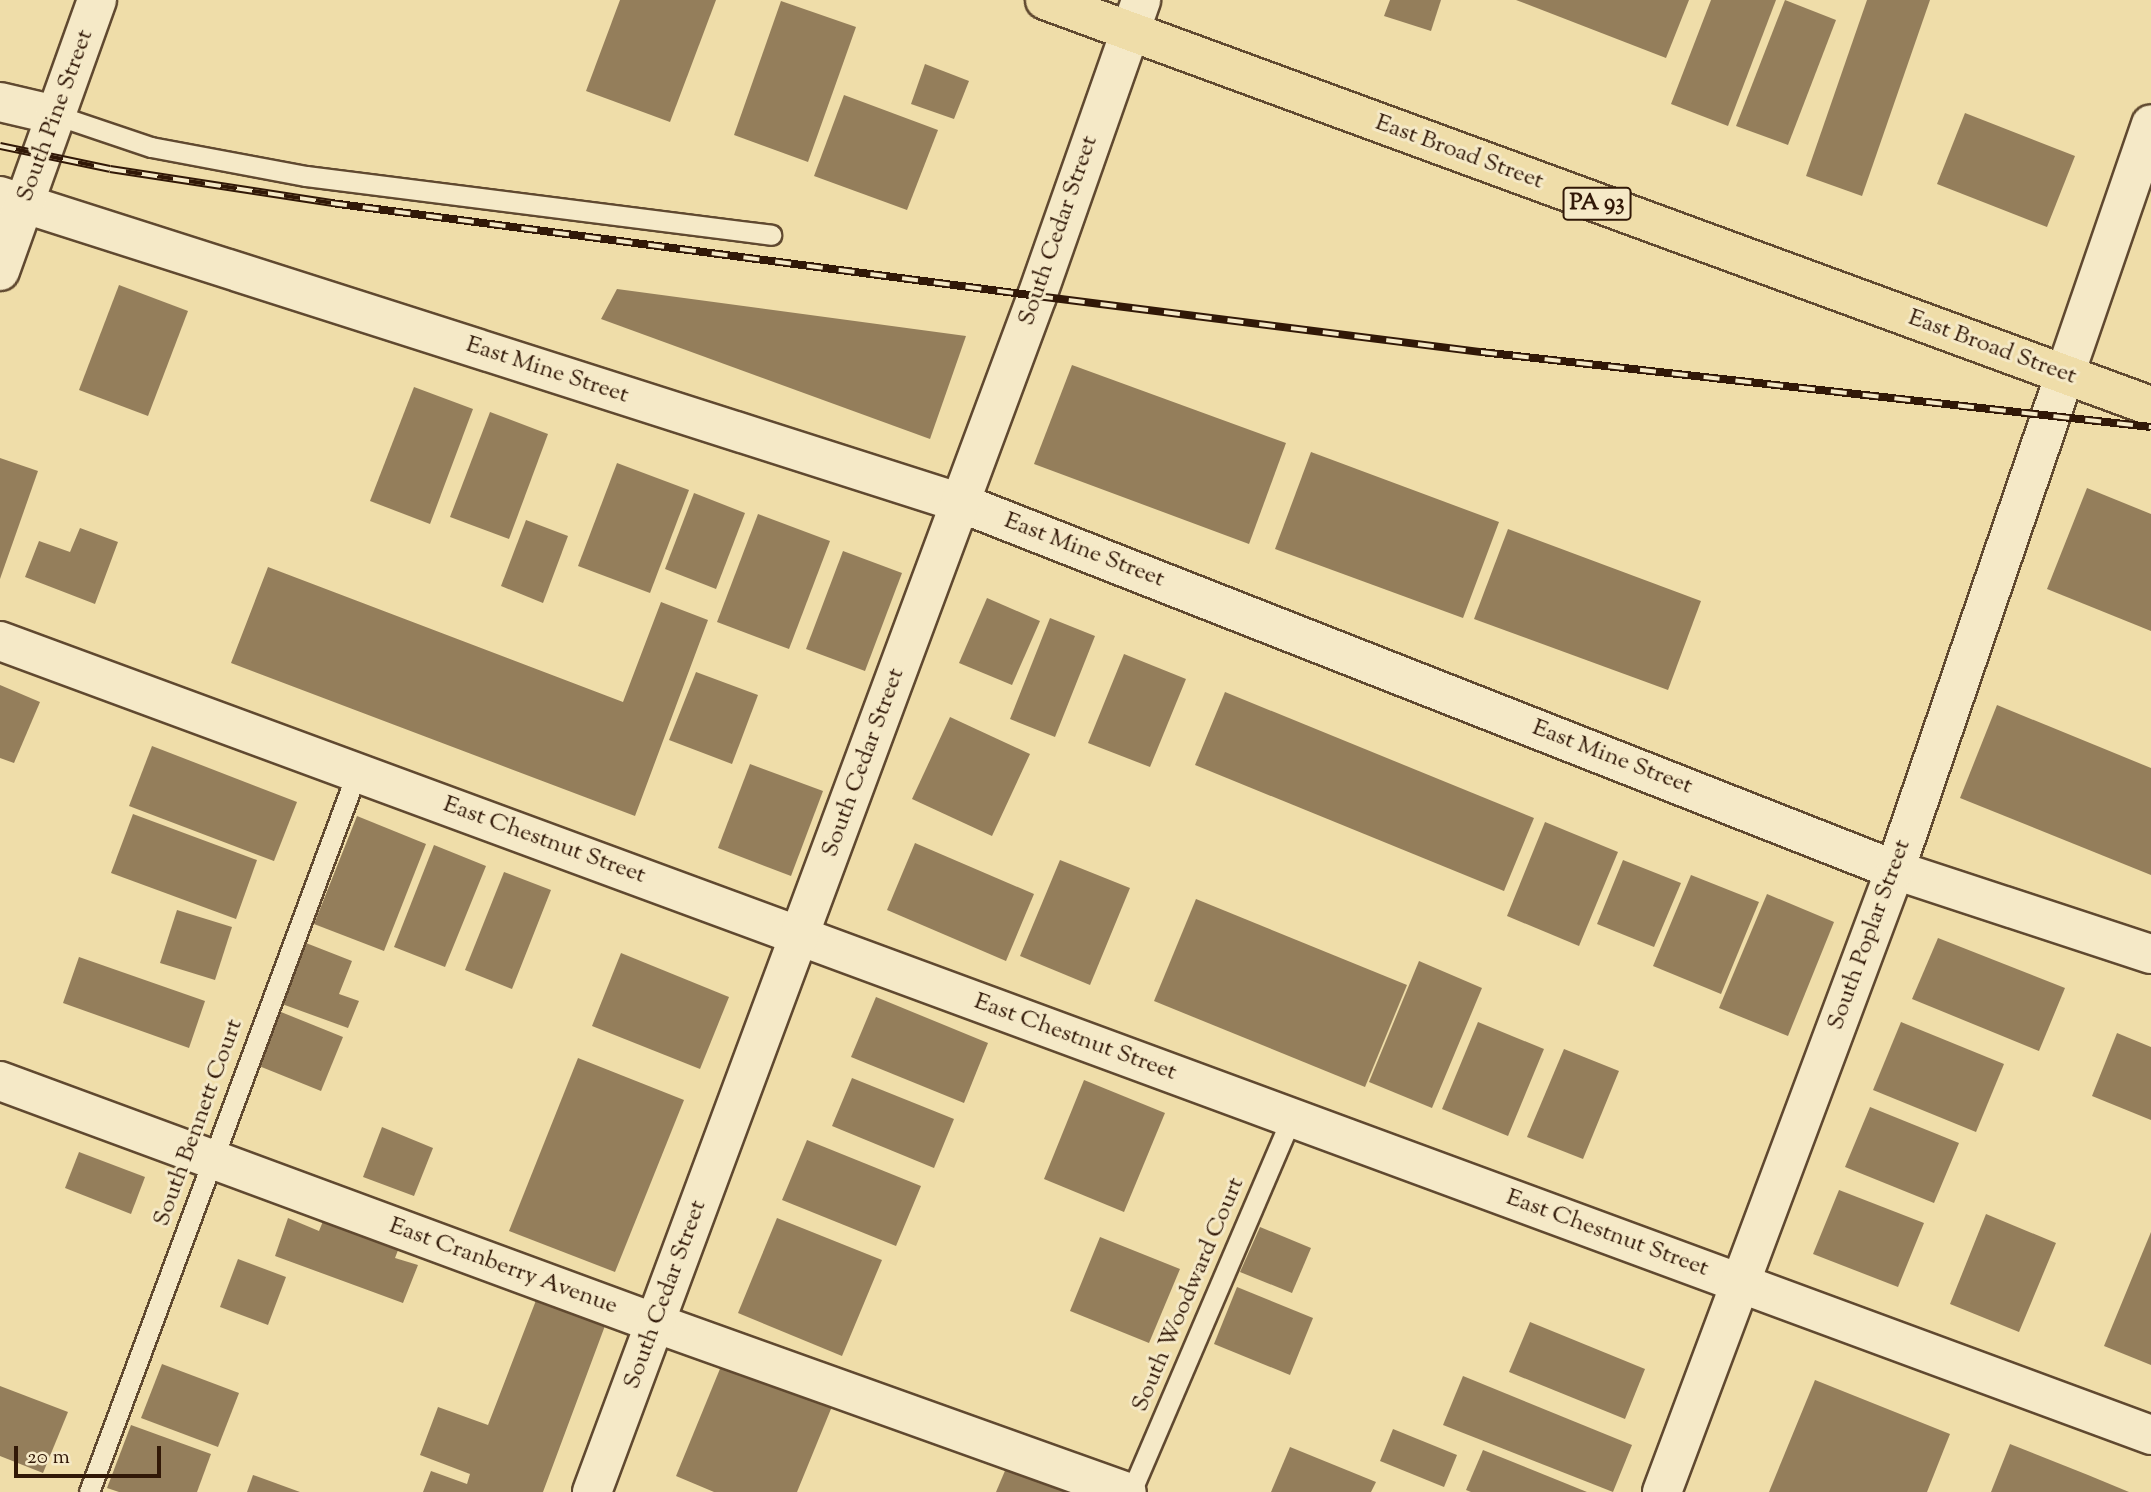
<!DOCTYPE html>
<html>
<head>
<meta charset="utf-8">
<style>
	body { margin:0 }
	#map { position:relative; width:2151px; height:1492px; overflow:hidden; background:#efdda9; font-family:"Sorts Mill Goudy",serif }
	div>[style] { position:absolute }
	[style*='--x'] { left:calc(var(--x)*1px); top:calc(var(--y)*1px); width:calc(var(--w)*1px); rotate:calc(var(--a)*1deg) }
	.building>* { inset:0; background:#947e5b }
	.roads { filter:drop-shadow(2px 0 #604930) drop-shadow(-2px 0 #604930) drop-shadow(0 2px #604930) drop-shadow(0 -2px #604930) }
	.service>* { height:19px; margin:-9.5px; padding:0 9.5px; transform-origin:9.5px; border-radius:9.5px; background:#f5e9c7 }
	.minor>* { height:38px; margin:-19px; padding:0 19px; transform-origin:19px; border-radius:19px; background:#f5e9c7 }
	.secondary>* { height:38px; margin:-19px; padding:0 19px; transform-origin:19px; border-radius:19px; background:#f5e9c7 }
	.trunk>* { height:38px; margin:-19px; padding:0 19px; transform-origin:19px; border-radius:19px; background:#efdda9 }
	.rail>* { height:8px; margin-top:-4px; transform-origin:0; background:repeating-linear-gradient(90deg,#f5e9c7 0 16px,#311807 0 32px); box-sizing:border-box; border-block:2px solid #311807 }
	span { translate:-50% -50%; white-space:nowrap; text-align:center; line-height:1.15; -webkit-text-stroke:6px #f5e9c7; paint-order:stroke }
	.shield-label span { padding:2px 5px; background:#f5e9c7; border:2px solid; border-radius:5px; -webkit-text-stroke-width:0 }
	.shield-label { font-size:23px; color:#311807; font-weight:700 }
	.street-label { font-size:24px; color:#311807 }
	.scale { position:absolute; left:14px; top:1446px; width:147px; height:32px; box-sizing:border-box; border:4px solid #311807; border-top:0; padding-left:9px; font-size:21px; line-height:24px; white-space:nowrap; color:#311807; -webkit-text-stroke:5px #f5e9c7; paint-order:stroke }
</style>
</head>
<body>
<div id="map">
	<div class="building">
		<div style="clip-path:polygon(620px 0,716px 0,670px 122px,586px 91px)"></div>
		<div style="clip-path:polygon(1390px 0,1441px 0,1431px 31px,1384px 16px)"></div>
		<div style="clip-path:polygon(1516px 0,1689px 0,1666px 58px)"></div>
		<div style="clip-path:polygon(1711px 0,1776px 0,1728px 126px,1671px 104px)"></div>
		<div style="clip-path:polygon(1785px 0,1836px 20px,1788px 145px,1736px 126px)"></div>
		<div style="clip-path:polygon(1867px 0,1930px 0,1862px 196px,1806px 176px)"></div>
		<div style="clip-path:polygon(781px 1px,856px 27px,808px 162px,734px 135px)"></div>
		<div style="clip-path:polygon(925px 64px,969px 81px,954px 119px,911px 104px)"></div>
		<div style="clip-path:polygon(844px 95px,938px 130px,907px 210px,814px 176px)"></div>
		<div style="clip-path:polygon(1965px 113px,2075px 156px,2047px 227px,1937px 184px)"></div>
		<div style="clip-path:polygon(119px 285px,188px 311px,148px 416px,79px 390px)"></div>
		<div style="clip-path:polygon(617px 289px,966px 336px,930px 439px,601px 319px)"></div>
		<div style="clip-path:polygon(1072px 365px,1286px 443px,1249px 544px,1034px 464px)"></div>
		<div style="clip-path:polygon(414px 387px,473px 409px,430px 524px,370px 501px)"></div>
		<div style="clip-path:polygon(490px 412px,548px 434px,509px 539px,450px 517px)"></div>
		<div style="clip-path:polygon(1311px 452px,1499px 522px,1463px 618px,1275px 549px)"></div>
		<div style="clip-path:polygon(0 458px,38px 471px,0 579px)"></div>
		<div style="clip-path:polygon(617px 463px,689px 490px,650px 593px,578px 566px)"></div>
		<div style="clip-path:polygon(2087px 488px,2151px 514px,2151px 631px,2047px 589px)"></div>
		<div style="clip-path:polygon(694px 493px,745px 513px,716px 589px,665px 569px)"></div>
		<div style="clip-path:polygon(758px 514px,830px 541px,789px 649px,717px 622px)"></div>
		<div style="clip-path:polygon(526px 520px,568px 536px,543px 603px,501px 586px)"></div>
		<div style="clip-path:polygon(80px 528px,118px 542px,95px 604px,25px 577px,39px 541px,70px 552px)"></div>
		<div style="clip-path:polygon(1508px 529px,1701px 601px,1668px 690px,1474px 619px)"></div>
		<div style="clip-path:polygon(843px 551px,902px 573px,865px 671px,806px 649px)"></div>
		<div style="clip-path:polygon(268px 567px,623px 702px,661px 602px,708px 620px,635px 816px,231px 663px)"></div>
		<div style="clip-path:polygon(987px 598px,1040px 621px,1012px 685px,959px 663px)"></div>
		<div style="clip-path:polygon(1050px 618px,1095px 636px,1055px 737px,1010px 719px)"></div>
		<div style="clip-path:polygon(1124px 654px,1186px 679px,1150px 767px,1088px 743px)"></div>
		<div style="clip-path:polygon(696px 672px,758px 695px,732px 764px,669px 740px)"></div>
		<div style="clip-path:polygon(0 685px,40px 702px,14px 763px,0 758px)"></div>
		<div style="clip-path:polygon(1225px 692px,1534px 818px,1504px 891px,1195px 765px)"></div>
		<div style="clip-path:polygon(1997px 705px,2151px 768px,2151px 875px,1960px 798px)"></div>
		<div style="clip-path:polygon(950px 717px,1030px 754px,992px 836px,912px 799px)"></div>
		<div style="clip-path:polygon(152px 746px,297px 802px,274px 861px,129px 806px)"></div>
		<div style="clip-path:polygon(750px 764px,823px 791px,791px 876px,718px 848px)"></div>
		<div style="clip-path:polygon(133px 814px,257px 860px,236px 919px,111px 873px)"></div>
		<div style="clip-path:polygon(357px 816px,426px 844px,384px 951px,314px 924px)"></div>
		<div style="clip-path:polygon(1545px 822px,1618px 852px,1579px 946px,1507px 916px)"></div>
		<div style="clip-path:polygon(915px 843px,1034px 894px,1006px 961px,887px 910px)"></div>
		<div style="clip-path:polygon(434px 845px,486px 866px,445px 967px,394px 947px)"></div>
		<div style="clip-path:polygon(1060px 860px,1130px 888px,1090px 985px,1020px 956px)"></div>
		<div style="clip-path:polygon(1623px 860px,1681px 883px,1654px 947px,1597px 924px)"></div>
		<div style="clip-path:polygon(504px 872px,551px 890px,512px 989px,465px 970px)"></div>
		<div style="clip-path:polygon(1691px 875px,1759px 902px,1721px 994px,1653px 966px)"></div>
		<div style="clip-path:polygon(1767px 894px,1834px 922px,1788px 1036px,1719px 1008px)"></div>
		<div style="clip-path:polygon(1196px 899px,1407px 985px,1365px 1087px,1154px 1001px)"></div>
		<div style="clip-path:polygon(177px 910px,232px 927px,215px 980px,160px 963px)"></div>
		<div style="clip-path:polygon(1938px 938px,2065px 988px,2039px 1051px,1912px 999px)"></div>
		<div style="clip-path:polygon(306px 943px,352px 961px,339px 994px,359px 1001px,348px 1028px,282px 1004px)"></div>
		<div style="clip-path:polygon(621px 953px,729px 997px,700px 1069px,592px 1026px)"></div>
		<div style="clip-path:polygon(79px 957px,205px 1001px,189px 1048px,63px 1003px)"></div>
		<div style="clip-path:polygon(1419px 961px,1482px 988px,1432px 1108px,1369px 1082px)"></div>
		<div style="clip-path:polygon(876px 997px,988px 1043px,964px 1103px,851px 1057px)"></div>
		<div style="clip-path:polygon(281px 1012px,343px 1037px,321px 1091px,259px 1066px)"></div>
		<div style="clip-path:polygon(1478px 1022px,1544px 1049px,1508px 1136px,1442px 1109px)"></div>
		<div style="clip-path:polygon(1901px 1022px,2004px 1064px,1976px 1132px,1873px 1090px)"></div>
		<div style="clip-path:polygon(2117px 1033px,2151px 1047px,2151px 1120px,2092px 1096px)"></div>
		<div style="clip-path:polygon(1564px 1049px,1619px 1071px,1583px 1159px,1527px 1137px)"></div>
		<div style="clip-path:polygon(578px 1058px,684px 1100px,615px 1272px,509px 1231px)"></div>
		<div style="clip-path:polygon(852px 1078px,954px 1119px,934px 1168px,832px 1126px)"></div>
		<div style="clip-path:polygon(1084px 1080px,1165px 1113px,1124px 1212px,1044px 1179px)"></div>
		<div style="clip-path:polygon(1870px 1107px,1959px 1143px,1934px 1203px,1845px 1167px)"></div>
		<div style="clip-path:polygon(382px 1127px,433px 1148px,414px 1196px,363px 1177px)"></div>
		<div style="clip-path:polygon(807px 1140px,921px 1186px,896px 1246px,782px 1200px)"></div>
		<div style="clip-path:polygon(79px 1152px,145px 1177px,131px 1214px,65px 1188px)"></div>
		<div style="clip-path:polygon(1839px 1190px,1924px 1223px,1898px 1287px,1813px 1254px)"></div>
		<div style="clip-path:polygon(328px 1209px,403px 1237px,395px 1258px,418px 1265px,403px 1303px,275px 1256px,288px 1218px,319px 1231px)"></div>
		<div style="clip-path:polygon(1986px 1214px,2056px 1243px,2019px 1332px,1950px 1304px)"></div>
		<div style="clip-path:polygon(777px 1218px,882px 1260px,842px 1356px,738px 1313px)"></div>
		<div style="clip-path:polygon(1260px 1227px,1311px 1248px,1292px 1293px,1240px 1272px)"></div>
		<div style="clip-path:polygon(2151px 1232px,2151px 1365px,2104px 1346px)"></div>
		<div style="clip-path:polygon(1100px 1237px,1180px 1269px,1149px 1343px,1070px 1311px)"></div>
		<div style="clip-path:polygon(238px 1259px,286px 1277px,268px 1325px,220px 1307px)"></div>
		<div style="clip-path:polygon(1237px 1287px,1313px 1318px,1290px 1375px,1214px 1344px)"></div>
		<div style="clip-path:polygon(540px 1290px,609px 1315px,543px 1492px,423px 1492px,431px 1471px,467px 1484px,470px 1474px,420px 1455px,438px 1407px,488px 1425px)"></div>
		<div style="clip-path:polygon(1530px 1322px,1645px 1369px,1625px 1419px,1509px 1372px)"></div>
		<div style="clip-path:polygon(724px 1359px,833px 1404px,797px 1492px,714px 1492px,676px 1476px)"></div>
		<div style="clip-path:polygon(162px 1364px,239px 1393px,218px 1447px,141px 1418px)"></div>
		<div style="clip-path:polygon(1463px 1376px,1632px 1445px,1613px 1492px,1443px 1425px)"></div>
		<div style="clip-path:polygon(1815px 1380px,1950px 1434px,1927px 1492px,1769px 1492px)"></div>
		<div style="clip-path:polygon(0 1386px,68px 1412px,43px 1473px,0 1456px)"></div>
		<div style="clip-path:polygon(131px 1425px,211px 1454px,197px 1492px,119px 1492px,107px 1488px)"></div>
		<div style="clip-path:polygon(1393px 1429px,1457px 1455px,1444px 1487px,1380px 1461px)"></div>
		<div style="clip-path:polygon(2010px 1444px,2088px 1475px,2129px 1492px,1991px 1492px)"></div>
		<div style="clip-path:polygon(1290px 1447px,1376px 1482px,1371px 1492px,1271px 1492px)"></div>
		<div style="clip-path:polygon(1483px 1450px,1587px 1492px,1471px 1492px,1466px 1490px)"></div>
		<div style="clip-path:polygon(1007px 1466px,1072px 1492px,996px 1492px)"></div>
		<div style="clip-path:polygon(253px 1475px,300px 1492px,247px 1492px)"></div>
	</div>
	<div class="roads">
		<div class="service">
			<div style="--x:56;--y:115;--w:100;--a:18.6"></div>
			<div style="--x:151;--y:147;--w:158;--a:10.6"></div>
			<div style="--x:306;--y:176;--w:469;--a:7.2"></div>
			<div style="--x:89;--y:1492;--w:768;--a:-69.58"></div>
			<div style="--x:1131;--y:1492;--w:407;--a:-66.8"></div>
		</div>
		<div class="minor">
			<div style="--x:0;--y:102;--w:57;--a:13.1"></div>
			<div style="--x:0;--y:196;--w:1009;--a:17.72"></div>
			<div style="--x:961;--y:503;--w:1004;--a:21.45"></div>
			<div style="--x:1895;--y:870;--w:269;--a:18.2"></div>
			<div style="--x:0;--y:271;--w:288;--a:-70.3"></div>
			<div style="--x:2065;--y:374;--w:264;--a:-71"></div>
			<div style="--x:0;--y:641;--w:2293;--a:20.26"></div>
			<div style="--x:0;--y:1081;--w:698;--a:20.28"></div>
			<div style="--x:655;--y:1323;--w:501;--a:19.7"></div>
			<div style="--x:592;--y:1492;--w:1276;--a:-69.59"></div>
			<div style="--x:1037;--y:296;--w:314;--a:-70.6"></div>
		</div>
		<div class="secondary">
			<div style="--x:1662;--y:1492;--w:664;--a:-69.46"></div>
			<div style="--x:1895;--y:870;--w:524;--a:-71.08"></div>
		</div>
		<div class="trunk">
			<div style="--x:1045;--y:0;--w:1178;--a:20.16"></div>
		</div>
	</div>
	<div class="rail">
		<div style="--x:0;--y:146;--w:112;--a:11.8"></div>
		<div style="--x:110;--y:169;--w:224;--a:8.7"></div>
		<div style="--x:331;--y:203;--w:712;--a:7.5"></div>
		<div style="--x:1037;--y:296;--w:448;--a:7.2"></div>
		<div style="--x:1481;--y:352;--w:674;--a:6.39"></div>
	</div>
	<div class="shield-label">
		<span style="left:1597px;top:204px">PA 93</span>
	</div>
	<div class="street-label">
		<span style="left:56px;top:116px;rotate:-70deg">South Pine Street</span>
		<span style="left:1459px;top:153px;rotate:20deg">East Broad Street</span>
		<span style="left:1059px;top:231px;rotate:-71deg">South Cedar Street</span>
		<span style="left:1992px;top:348px;rotate:20deg">East Broad Street</span>
		<span style="left:547px;top:371px;rotate:18deg">East Mine Street</span>
		<span style="left:1084px;top:551px;rotate:21deg">East Mine Street</span>
		<span style="left:1612px;top:758px;rotate:21deg">East Mine Street</span>
		<span style="left:864px;top:763px;rotate:-70deg">South Cedar Street</span>
		<span style="left:544px;top:841px;rotate:20deg">East Chestnut Street</span>
		<span style="left:1870px;top:935px;rotate:-70deg">South Poplar Street</span>
		<span style="left:1075px;top:1038px;rotate:20deg">East Chestnut Street</span>
		<span style="left:199px;top:1123px;rotate:-70deg">South Bennett Court</span>
		<span style="left:1607px;top:1234px;rotate:20deg">East Chestnut Street</span>
		<span style="left:503px;top:1267px;rotate:20deg">East Cranberry Avenue</span>
		<span style="left:666px;top:1295px;rotate:-70deg">South Cedar Street</span>
		<span style="left:1189px;top:1295px;rotate:-67deg">South Woodward Court</span>
	</div>
	<div class="scale">20 m</div>
</div>
</body>
</html>
